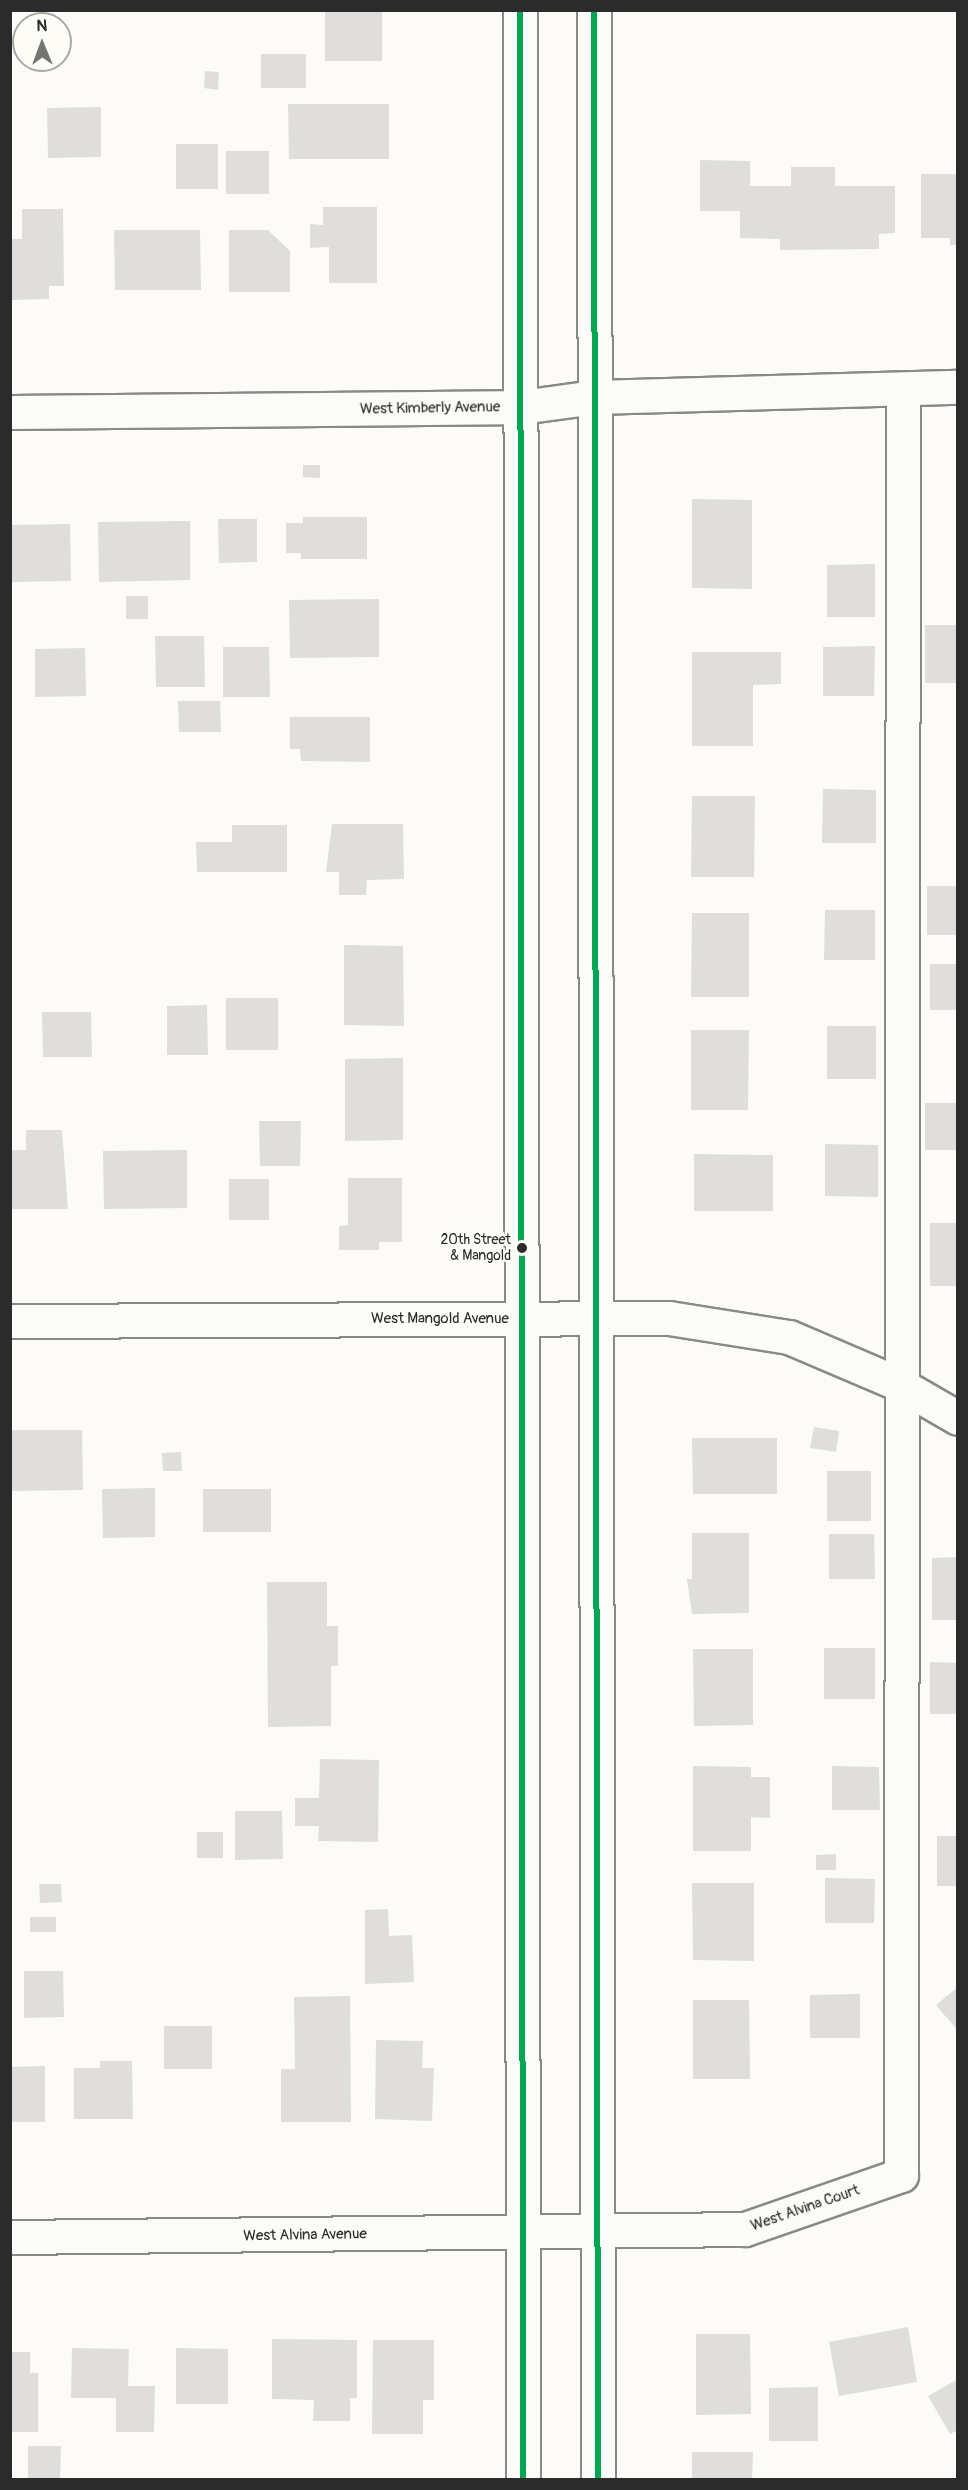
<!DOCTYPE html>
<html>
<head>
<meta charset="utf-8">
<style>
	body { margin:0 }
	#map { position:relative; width:968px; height:2490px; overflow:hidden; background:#fcfbf8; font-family:Pangolin,sans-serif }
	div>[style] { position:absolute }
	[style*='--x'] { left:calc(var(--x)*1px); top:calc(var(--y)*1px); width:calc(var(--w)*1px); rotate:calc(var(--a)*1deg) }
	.building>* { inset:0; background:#dfdedc }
	.roads { filter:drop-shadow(2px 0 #898987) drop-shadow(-2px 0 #898987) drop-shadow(0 2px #898987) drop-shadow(0 -2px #898987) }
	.minor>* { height:33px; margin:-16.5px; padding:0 16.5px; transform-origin:16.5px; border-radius:16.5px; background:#fbfbf9 }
	.bus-1>* { height:6px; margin:-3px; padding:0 3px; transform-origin:3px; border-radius:3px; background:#00a651 }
	.dots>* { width:16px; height:16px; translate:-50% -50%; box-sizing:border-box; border:3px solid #fdfcf7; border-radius:50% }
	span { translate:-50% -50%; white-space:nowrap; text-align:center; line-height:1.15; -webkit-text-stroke:4.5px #fdfcf7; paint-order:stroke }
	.bus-label { font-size:14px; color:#2b2b2b }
	.right { translate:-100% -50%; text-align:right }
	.street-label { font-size:15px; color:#2b2b2b }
	.frame { position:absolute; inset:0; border:12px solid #2b2b2b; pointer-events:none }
	.north { position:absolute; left:12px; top:12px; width:60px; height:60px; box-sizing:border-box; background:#fdfcf7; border:2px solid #a9a8a5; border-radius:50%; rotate:359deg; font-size:16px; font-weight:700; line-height:24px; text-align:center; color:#2b2b2b }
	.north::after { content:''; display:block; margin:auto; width:21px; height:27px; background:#747473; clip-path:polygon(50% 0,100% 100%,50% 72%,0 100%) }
</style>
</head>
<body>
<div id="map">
	<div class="building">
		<div style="clip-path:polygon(325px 10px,382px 10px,382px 61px,325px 61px)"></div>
		<div style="clip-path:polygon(261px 54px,306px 54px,306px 88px,261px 88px)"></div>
		<div style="clip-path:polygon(205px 71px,219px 72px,218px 90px,204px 88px)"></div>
		<div style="clip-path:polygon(288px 104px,389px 104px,389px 159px,289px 159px)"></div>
		<div style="clip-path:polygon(101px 107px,101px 157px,48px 158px,47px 108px)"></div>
		<div style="clip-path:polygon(176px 144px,218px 144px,218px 189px,176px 189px)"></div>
		<div style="clip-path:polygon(226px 151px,269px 151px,269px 194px,226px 194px)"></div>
		<div style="clip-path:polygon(700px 160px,750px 161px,750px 186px,791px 186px,791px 167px,835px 167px,835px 186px,895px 186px,895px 233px,879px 234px,879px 249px,780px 250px,780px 239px,740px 238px,740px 211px,700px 211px)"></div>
		<div style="clip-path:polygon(921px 174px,958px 174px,958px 245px,950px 245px,950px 238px,921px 238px)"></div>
		<div style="clip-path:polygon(323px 207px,377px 207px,377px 283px,329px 283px,329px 247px,310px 248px,310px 224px,323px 225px)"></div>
		<div style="clip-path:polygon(22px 209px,63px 209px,64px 286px,49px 286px,49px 299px,12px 300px,10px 239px,22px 239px)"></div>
		<div style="clip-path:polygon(114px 230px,200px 230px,201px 290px,115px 290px)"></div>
		<div style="clip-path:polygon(229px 230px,268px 230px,290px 251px,290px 292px,229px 292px)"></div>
		<div style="clip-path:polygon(303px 465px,320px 465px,320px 478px,303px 477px)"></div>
		<div style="clip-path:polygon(692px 499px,752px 500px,752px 589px,692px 588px)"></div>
		<div style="clip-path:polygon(303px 517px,367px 517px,367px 559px,301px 559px,301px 553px,286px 553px,286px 523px,303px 523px)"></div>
		<div style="clip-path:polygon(218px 519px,257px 519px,257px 562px,219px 563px)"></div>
		<div style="clip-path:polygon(190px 521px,190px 580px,99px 582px,98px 522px)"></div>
		<div style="clip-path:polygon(70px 524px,71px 581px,10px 582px,10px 525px)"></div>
		<div style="clip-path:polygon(875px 564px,875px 617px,827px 617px,827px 565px)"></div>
		<div style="clip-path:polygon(126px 596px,148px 596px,148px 619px,126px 619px)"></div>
		<div style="clip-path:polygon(379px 599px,379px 657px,290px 658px,289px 600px)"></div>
		<div style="clip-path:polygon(925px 625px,958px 625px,958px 683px,925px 683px)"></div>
		<div style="clip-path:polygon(155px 636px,204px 636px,205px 687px,156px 687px)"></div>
		<div style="clip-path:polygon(875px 646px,874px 696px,823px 696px,823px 647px)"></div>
		<div style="clip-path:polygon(223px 647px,269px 647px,270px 697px,223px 697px)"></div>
		<div style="clip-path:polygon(85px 648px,86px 696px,35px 697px,35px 649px)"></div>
		<div style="clip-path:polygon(692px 652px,781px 652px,781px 684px,753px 685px,753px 746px,692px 746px)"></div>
		<div style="clip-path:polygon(178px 701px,220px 701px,221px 732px,179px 732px)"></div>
		<div style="clip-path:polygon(290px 717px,370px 717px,370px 762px,301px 761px,300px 749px,290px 749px)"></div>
		<div style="clip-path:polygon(823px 789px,876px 790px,876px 843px,822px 843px)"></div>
		<div style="clip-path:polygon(692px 796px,755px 796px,754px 877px,691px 877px)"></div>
		<div style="clip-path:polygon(332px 824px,403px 824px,404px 879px,367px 880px,366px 895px,339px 895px,339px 872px,326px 872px)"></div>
		<div style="clip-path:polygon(232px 825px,287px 825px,287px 872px,197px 872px,196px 842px,232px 842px)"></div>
		<div style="clip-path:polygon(927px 886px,958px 886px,958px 935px,927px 935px)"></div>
		<div style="clip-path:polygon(825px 910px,875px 910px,875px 960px,824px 960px)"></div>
		<div style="clip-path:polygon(692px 913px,749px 913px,749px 997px,691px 997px)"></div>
		<div style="clip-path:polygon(344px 945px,403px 946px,404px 1026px,344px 1025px)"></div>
		<div style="clip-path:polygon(930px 964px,958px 964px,958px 1010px,930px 1010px)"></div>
		<div style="clip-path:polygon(226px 998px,278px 998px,278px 1050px,226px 1050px)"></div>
		<div style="clip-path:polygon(207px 1005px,208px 1055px,167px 1055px,167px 1006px)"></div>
		<div style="clip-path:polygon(42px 1012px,91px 1012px,92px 1057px,43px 1057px)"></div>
		<div style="clip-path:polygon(827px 1026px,876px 1026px,876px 1079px,827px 1079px)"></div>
		<div style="clip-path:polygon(691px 1030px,749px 1030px,748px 1110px,691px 1110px)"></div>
		<div style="clip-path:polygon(403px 1058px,403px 1140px,345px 1141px,345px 1059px)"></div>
		<div style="clip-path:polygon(925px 1103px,958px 1103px,958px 1150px,925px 1150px)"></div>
		<div style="clip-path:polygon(259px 1121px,301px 1121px,300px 1166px,260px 1166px)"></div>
		<div style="clip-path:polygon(26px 1130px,62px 1130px,68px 1209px,10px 1209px,10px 1150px,26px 1150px)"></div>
		<div style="clip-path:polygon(825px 1144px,878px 1145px,878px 1197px,825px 1196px)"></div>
		<div style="clip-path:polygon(187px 1150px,187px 1208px,104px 1209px,103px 1151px)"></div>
		<div style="clip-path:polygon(694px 1154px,773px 1155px,773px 1211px,694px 1211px)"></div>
		<div style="clip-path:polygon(348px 1178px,402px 1178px,402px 1242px,379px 1242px,379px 1250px,339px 1250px,339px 1226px,348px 1225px)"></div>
		<div style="clip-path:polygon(229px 1179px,269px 1179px,269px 1220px,229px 1220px)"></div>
		<div style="clip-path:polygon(930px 1223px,958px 1223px,958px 1286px,930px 1286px)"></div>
		<div style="clip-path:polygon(814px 1427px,839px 1431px,836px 1452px,810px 1448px)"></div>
		<div style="clip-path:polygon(10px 1430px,82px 1430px,83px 1490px,10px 1491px)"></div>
		<div style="clip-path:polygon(692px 1438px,777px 1438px,777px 1494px,693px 1494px)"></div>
		<div style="clip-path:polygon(181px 1452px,182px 1471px,163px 1471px,162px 1453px)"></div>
		<div style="clip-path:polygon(827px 1471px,871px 1471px,871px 1521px,827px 1521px)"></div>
		<div style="clip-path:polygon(155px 1488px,155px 1537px,103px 1538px,102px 1489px)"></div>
		<div style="clip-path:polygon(203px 1489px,271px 1489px,271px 1532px,203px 1532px)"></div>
		<div style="clip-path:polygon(692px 1533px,749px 1533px,749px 1613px,692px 1614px,687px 1579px,692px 1579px)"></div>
		<div style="clip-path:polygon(829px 1534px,874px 1534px,875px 1579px,829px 1579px)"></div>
		<div style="clip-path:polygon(958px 1557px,958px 1620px,932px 1620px,932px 1558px)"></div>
		<div style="clip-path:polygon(267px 1582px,327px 1582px,327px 1626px,338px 1626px,338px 1666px,331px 1666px,331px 1726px,268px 1727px)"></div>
		<div style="clip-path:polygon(824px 1648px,875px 1648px,875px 1699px,824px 1699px)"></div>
		<div style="clip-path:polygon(693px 1649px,753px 1649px,753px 1725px,694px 1726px)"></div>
		<div style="clip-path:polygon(930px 1662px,958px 1663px,958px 1714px,930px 1714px)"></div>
		<div style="clip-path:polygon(320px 1759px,379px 1760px,378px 1842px,318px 1841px,319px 1826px,295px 1826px,295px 1798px,319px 1798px)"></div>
		<div style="clip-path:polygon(693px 1766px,751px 1767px,751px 1777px,770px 1777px,770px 1818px,751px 1817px,751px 1851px,693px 1851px)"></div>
		<div style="clip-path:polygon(832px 1766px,879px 1767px,880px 1810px,832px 1810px)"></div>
		<div style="clip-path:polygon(235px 1811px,282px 1811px,283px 1859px,235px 1860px)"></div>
		<div style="clip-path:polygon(197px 1832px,223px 1832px,223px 1858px,197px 1858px)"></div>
		<div style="clip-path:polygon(937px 1836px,958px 1836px,958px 1886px,937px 1886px)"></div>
		<div style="clip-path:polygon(836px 1854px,836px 1870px,816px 1870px,816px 1855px)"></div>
		<div style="clip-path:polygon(825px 1878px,875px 1879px,874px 1923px,825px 1923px)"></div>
		<div style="clip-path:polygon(692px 1883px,754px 1883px,754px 1961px,693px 1960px)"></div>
		<div style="clip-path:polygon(39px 1884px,61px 1884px,62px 1902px,40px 1903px)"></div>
		<div style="clip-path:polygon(388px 1909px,389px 1936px,412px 1935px,414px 1982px,365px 1984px,365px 1910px)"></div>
		<div style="clip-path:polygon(30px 1917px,56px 1917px,56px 1932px,30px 1932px)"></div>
		<div style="clip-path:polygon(24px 1971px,63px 1971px,64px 2017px,24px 2018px)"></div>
		<div style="clip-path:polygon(958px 1987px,958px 2031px,936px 2005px)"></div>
		<div style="clip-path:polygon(860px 1994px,860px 2038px,810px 2038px,810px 1995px)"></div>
		<div style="clip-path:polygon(350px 1996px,351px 2122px,281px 2122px,281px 2069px,295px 2069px,294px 1997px)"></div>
		<div style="clip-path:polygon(693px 2000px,749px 2000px,750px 2079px,693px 2079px)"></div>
		<div style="clip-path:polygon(164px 2026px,212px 2026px,212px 2069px,164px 2069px)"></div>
		<div style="clip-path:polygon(376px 2040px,423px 2041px,422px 2068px,434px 2068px,432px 2121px,375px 2119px)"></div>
		<div style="clip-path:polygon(100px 2061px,132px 2061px,133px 2119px,74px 2119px,74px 2068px,100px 2068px)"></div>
		<div style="clip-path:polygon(45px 2066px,45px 2122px,10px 2122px,10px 2067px)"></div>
		<div style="clip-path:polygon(908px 2327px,917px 2382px,839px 2396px,829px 2342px)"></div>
		<div style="clip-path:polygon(696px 2334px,750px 2334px,751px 2414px,696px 2415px)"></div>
		<div style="clip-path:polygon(272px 2339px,357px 2340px,357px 2398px,350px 2398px,350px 2421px,313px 2421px,314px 2400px,272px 2399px)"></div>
		<div style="clip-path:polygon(373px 2340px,434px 2340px,434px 2400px,423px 2400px,423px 2434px,372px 2434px)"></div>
		<div style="clip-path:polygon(72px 2348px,129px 2349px,128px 2386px,155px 2386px,154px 2432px,116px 2432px,116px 2398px,71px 2398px)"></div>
		<div style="clip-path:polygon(176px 2348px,228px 2349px,228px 2404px,176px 2404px)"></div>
		<div style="clip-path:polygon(10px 2352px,30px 2352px,30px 2373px,38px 2373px,38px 2432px,10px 2432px)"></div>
		<div style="clip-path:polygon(958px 2379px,958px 2430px,950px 2434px,928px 2396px)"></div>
		<div style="clip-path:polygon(818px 2387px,818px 2441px,769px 2441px,769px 2388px)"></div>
		<div style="clip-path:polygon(28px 2446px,61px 2446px,60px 2480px,28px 2480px)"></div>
		<div style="clip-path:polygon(692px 2452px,753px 2452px,752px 2480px,692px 2480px)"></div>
	</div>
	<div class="roads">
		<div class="minor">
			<div style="--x:520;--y:10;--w:2470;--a:89.93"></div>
			<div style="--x:594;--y:10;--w:2470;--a:89.91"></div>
			<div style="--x:10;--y:412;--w:511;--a:-0.56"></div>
			<div style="--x:521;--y:407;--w:75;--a:-7.7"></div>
			<div style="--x:595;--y:397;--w:363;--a:-1.6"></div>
			<div style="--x:10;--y:1321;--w:659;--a:-0.26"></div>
			<div style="--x:669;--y:1318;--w:121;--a:9"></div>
			<div style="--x:789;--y:1337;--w:120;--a:23.1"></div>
			<div style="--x:899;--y:1384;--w:68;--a:30"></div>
			<div style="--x:10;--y:2237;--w:735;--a:-0.62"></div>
			<div style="--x:745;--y:2229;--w:165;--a:-19.1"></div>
			<div style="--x:901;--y:2175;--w:1783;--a:-89.94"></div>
		</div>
	</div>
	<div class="bus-1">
		<div style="--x:520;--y:10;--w:2470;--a:89.93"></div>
		<div style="--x:594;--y:10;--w:2470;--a:89.91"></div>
	</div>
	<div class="dots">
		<div style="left:522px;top:1248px;background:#2b2b2b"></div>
	</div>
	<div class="bus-label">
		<span class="right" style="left:511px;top:1248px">20th Street<br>&amp; Mangold</span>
	</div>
	<div class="street-label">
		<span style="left:430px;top:408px;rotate:-1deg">West Kimberly Avenue</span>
		<span style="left:440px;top:1319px">West Mangold Avenue</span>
		<span style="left:805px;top:2208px;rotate:-19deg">West Alvina Court</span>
		<span style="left:305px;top:2235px;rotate:-1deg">West Alvina Avenue</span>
	</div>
	<div class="frame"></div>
	<div class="north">N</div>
</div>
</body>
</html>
